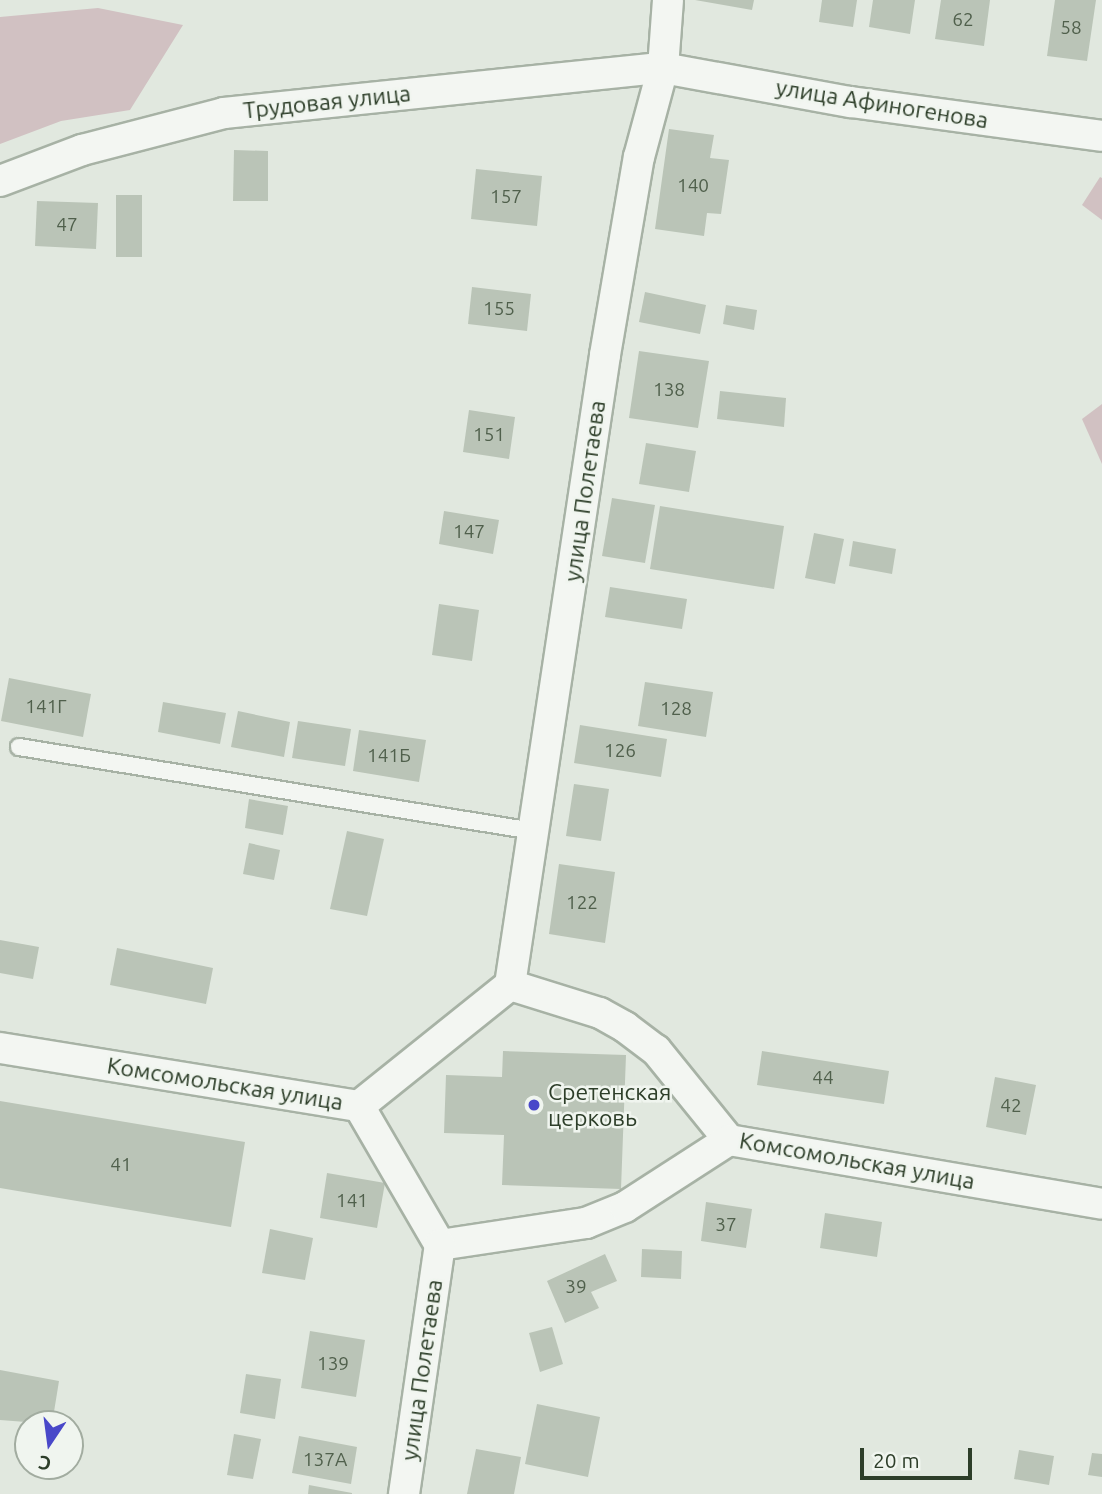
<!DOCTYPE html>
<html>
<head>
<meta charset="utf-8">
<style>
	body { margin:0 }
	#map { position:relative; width:1102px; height:1494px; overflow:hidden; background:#e1e8df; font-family:Ubuntu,sans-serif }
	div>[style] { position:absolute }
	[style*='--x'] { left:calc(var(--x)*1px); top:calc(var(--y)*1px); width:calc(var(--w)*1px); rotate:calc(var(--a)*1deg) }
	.green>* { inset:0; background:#d1c1c2 }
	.building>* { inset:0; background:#bac4b7 }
	.roads { filter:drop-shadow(2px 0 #a7b2a5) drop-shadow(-2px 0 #a7b2a5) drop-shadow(0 2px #a7b2a5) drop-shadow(0 -2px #a7b2a5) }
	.lane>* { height:16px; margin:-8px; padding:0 8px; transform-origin:8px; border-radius:8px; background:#f3f6f2 }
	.street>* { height:30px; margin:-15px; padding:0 15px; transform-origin:15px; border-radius:15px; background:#f3f6f2 }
	.dots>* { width:19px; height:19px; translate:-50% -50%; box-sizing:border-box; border:4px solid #f0f5ef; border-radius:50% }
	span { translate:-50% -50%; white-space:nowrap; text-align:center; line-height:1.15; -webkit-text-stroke:5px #f0f5ef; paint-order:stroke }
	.number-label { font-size:19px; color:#50604c }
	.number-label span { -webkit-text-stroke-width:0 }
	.street-label { font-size:23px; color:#2d3e29 }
	.poi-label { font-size:23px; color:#2d3e29 }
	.left { translate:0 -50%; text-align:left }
	.north { position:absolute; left:14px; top:1410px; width:70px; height:70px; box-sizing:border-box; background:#f0f5ef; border:2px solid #a2aca0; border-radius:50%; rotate:193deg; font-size:19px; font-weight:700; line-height:28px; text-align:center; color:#2d3e29 }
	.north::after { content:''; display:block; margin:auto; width:24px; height:32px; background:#4948c9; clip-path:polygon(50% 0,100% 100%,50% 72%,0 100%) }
	.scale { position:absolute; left:860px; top:1448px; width:112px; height:32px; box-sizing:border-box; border:4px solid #2d3e29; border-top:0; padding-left:9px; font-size:21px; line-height:24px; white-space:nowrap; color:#2d3e29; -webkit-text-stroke:5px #f0f5ef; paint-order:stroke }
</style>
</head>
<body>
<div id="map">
	<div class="green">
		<div style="clip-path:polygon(98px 8px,183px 25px,130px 110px,61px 121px,0 144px,0 17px)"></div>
		<div style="clip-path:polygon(1100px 177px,1102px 178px,1102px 220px,1082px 205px)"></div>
		<div style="clip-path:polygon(1102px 404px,1102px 464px,1082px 419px)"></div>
	</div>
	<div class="building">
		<div style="clip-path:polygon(695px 0,754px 0,752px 10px)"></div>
		<div style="clip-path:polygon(822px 0,857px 0,853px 27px,819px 22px)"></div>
		<div style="clip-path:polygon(873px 0,915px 0,910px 34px,869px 27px)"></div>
		<div style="clip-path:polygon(941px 0,990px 0,984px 46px,935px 39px)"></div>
		<div style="clip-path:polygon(1055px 0,1096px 0,1087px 61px,1047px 56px)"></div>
		<div style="clip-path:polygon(669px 129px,714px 135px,710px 158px,729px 160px,721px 214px,707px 213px,704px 236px,655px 229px)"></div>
		<div style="clip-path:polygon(234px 150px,268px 151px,268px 201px,233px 201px)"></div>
		<div style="clip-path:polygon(476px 169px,542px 176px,537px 226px,471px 219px)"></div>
		<div style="clip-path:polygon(116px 195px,142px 195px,142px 257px,116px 257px)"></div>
		<div style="clip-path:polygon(37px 201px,98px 203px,96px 249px,35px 246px)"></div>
		<div style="clip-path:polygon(472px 287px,531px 294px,527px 331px,468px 324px)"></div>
		<div style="clip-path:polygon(645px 292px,706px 305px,700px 334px,639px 322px)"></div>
		<div style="clip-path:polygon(726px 305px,757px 310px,754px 330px,723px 324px)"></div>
		<div style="clip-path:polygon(639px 351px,709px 361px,698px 428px,629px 418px)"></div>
		<div style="clip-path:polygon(720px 391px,786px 398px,784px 427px,717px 419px)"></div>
		<div style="clip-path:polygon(469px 410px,515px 417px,509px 459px,463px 452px)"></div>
		<div style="clip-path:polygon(646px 443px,696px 451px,689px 492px,639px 484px)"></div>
		<div style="clip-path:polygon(612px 498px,655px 505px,645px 563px,602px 556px)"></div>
		<div style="clip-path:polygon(660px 506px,784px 526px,774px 589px,650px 569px)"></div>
		<div style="clip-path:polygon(444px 511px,499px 520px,493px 554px,439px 544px)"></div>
		<div style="clip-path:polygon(814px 533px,844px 539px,835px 584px,805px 578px)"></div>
		<div style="clip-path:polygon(853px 541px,896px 549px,892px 574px,849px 566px)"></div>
		<div style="clip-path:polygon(610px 587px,687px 599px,682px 629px,605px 617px)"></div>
		<div style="clip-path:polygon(439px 604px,479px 610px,472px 661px,432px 655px)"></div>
		<div style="clip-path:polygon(9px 678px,91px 694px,83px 737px,1px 721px)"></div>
		<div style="clip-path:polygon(645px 682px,713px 692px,706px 737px,638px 726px)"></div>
		<div style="clip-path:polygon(163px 702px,226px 713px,220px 744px,158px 732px)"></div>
		<div style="clip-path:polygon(238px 711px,290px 722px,284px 757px,231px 747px)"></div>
		<div style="clip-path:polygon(298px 721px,351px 729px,345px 766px,292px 758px)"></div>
		<div style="clip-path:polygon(580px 725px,667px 739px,661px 777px,574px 763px)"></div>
		<div style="clip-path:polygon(359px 730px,426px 740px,419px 782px,353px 771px)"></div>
		<div style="clip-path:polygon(574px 784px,609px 789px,601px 841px,566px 836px)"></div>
		<div style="clip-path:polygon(249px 799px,288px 806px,283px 835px,245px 828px)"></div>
		<div style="clip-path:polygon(347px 831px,384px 839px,367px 916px,330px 909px)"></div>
		<div style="clip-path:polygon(249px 843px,280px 850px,274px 880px,243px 874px)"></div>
		<div style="clip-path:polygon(559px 864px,615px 872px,605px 943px,549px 934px)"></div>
		<div style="clip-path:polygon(0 940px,39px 947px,33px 979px,0 973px)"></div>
		<div style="clip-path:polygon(117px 948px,213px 968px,206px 1004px,110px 985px)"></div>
		<div style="clip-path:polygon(503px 1051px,626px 1055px,621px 1189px,502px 1185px,504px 1135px,444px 1133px,446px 1075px,502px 1077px)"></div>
		<div style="clip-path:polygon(762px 1051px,889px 1071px,884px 1104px,757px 1085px)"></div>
		<div style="clip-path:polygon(995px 1077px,1036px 1085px,1026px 1135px,986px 1127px)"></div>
		<div style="clip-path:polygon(0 1101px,245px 1142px,231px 1227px,0 1188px)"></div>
		<div style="clip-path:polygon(327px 1173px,385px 1183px,377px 1228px,320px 1218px)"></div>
		<div style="clip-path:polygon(706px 1202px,752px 1209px,746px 1248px,701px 1241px)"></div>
		<div style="clip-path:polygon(825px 1213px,882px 1222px,877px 1257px,820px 1248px)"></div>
		<div style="clip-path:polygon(270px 1229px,313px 1238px,305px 1280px,262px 1273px)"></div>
		<div style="clip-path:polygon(642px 1249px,682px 1251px,681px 1279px,641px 1277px)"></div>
		<div style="clip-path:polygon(605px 1254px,617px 1281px,591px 1292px,599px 1308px,565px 1323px,547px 1281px)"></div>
		<div style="clip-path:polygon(552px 1327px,563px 1364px,540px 1372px,529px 1333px)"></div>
		<div style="clip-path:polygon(310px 1331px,365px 1340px,356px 1397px,301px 1388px)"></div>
		<div style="clip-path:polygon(0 1370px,59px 1381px,52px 1424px,0 1420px)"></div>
		<div style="clip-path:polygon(246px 1374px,281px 1379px,275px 1419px,240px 1413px)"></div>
		<div style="clip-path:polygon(537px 1404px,600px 1417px,588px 1477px,525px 1464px)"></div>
		<div style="clip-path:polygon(234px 1434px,261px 1439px,253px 1479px,227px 1475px)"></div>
		<div style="clip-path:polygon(299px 1436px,357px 1447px,351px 1484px,292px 1473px)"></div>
		<div style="clip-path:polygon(476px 1449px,521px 1457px,514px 1494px,467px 1494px)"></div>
		<div style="clip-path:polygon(1019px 1450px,1054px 1456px,1049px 1485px,1014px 1479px)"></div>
		<div style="clip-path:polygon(1092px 1453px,1102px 1454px,1102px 1477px,1088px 1475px)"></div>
		<div style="clip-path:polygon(309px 1485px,352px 1493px,352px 1494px,308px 1494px)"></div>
	</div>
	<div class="roads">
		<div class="lane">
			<div style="--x:19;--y:747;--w:521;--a:9.28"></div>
		</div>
		<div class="street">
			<div style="--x:0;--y:181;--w:88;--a:-20.7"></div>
			<div style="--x:82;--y:150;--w:147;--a:-14.6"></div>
			<div style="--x:224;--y:113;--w:441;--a:-5.9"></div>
			<div style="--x:663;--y:68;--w:191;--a:10.3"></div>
			<div style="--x:851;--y:102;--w:253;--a:7.7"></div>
			<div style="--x:510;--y:985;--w:637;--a:-81.42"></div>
			<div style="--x:605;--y:355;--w:201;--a:-80.3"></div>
			<div style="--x:639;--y:157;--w:92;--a:-74.9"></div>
			<div style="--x:663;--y:68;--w:68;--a:-85.8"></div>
			<div style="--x:510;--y:985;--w:94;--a:17.3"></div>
			<div style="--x:600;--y:1013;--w:29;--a:29"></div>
			<div style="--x:625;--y:1027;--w:39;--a:37"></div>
			<div style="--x:656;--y:1050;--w:116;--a:51"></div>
			<div style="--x:729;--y:1140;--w:378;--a:9.7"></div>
			<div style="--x:0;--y:1048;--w:364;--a:9.2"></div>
			<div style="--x:359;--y:1106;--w:193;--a:-38.7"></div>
			<div style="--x:359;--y:1106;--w:161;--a:59.8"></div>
			<div style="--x:440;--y:1245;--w:148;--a:-8.6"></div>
			<div style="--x:586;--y:1223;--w:42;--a:-22.3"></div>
			<div style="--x:625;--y:1207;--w:124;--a:-32.8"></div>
			<div style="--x:404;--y:1494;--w:252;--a:-81.8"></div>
		</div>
	</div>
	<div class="dots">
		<div style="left:534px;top:1105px;background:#4948c9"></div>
	</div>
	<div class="number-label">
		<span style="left:963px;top:20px">62</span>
		<span style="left:1071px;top:28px">58</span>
		<span style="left:693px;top:186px">140</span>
		<span style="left:506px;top:197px">157</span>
		<span style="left:67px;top:225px">47</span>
		<span style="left:499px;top:309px">155</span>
		<span style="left:669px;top:390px">138</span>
		<span style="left:489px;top:435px">151</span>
		<span style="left:469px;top:532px">147</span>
		<span style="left:46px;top:707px">141Г</span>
		<span style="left:676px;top:709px">128</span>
		<span style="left:620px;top:751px">126</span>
		<span style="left:389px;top:756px">141Б</span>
		<span style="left:582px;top:903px">122</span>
		<span style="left:823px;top:1078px">44</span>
		<span style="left:1011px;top:1106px">42</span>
		<span style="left:121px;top:1165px">41</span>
		<span style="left:352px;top:1201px">141</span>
		<span style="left:726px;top:1225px">37</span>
		<span style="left:576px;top:1287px">39</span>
		<span style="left:333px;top:1364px">139</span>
		<span style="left:325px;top:1460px">137А</span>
	</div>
	<div class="street-label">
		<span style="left:327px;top:102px;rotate:-6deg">Трудовая улица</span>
		<span style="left:882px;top:104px;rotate:9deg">улица Афиногенова</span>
		<span style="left:585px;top:491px;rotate:-82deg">улица Полетаева</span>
		<span style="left:225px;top:1084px;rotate:9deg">Комсомольская улица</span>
		<span style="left:857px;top:1161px;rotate:10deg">Комсомольская улица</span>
		<span style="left:422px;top:1370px;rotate:-82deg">улица Полетаева</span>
	</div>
	<div class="poi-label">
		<span class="left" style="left:548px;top:1105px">Сретенская<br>церковь</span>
	</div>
	<div class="north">С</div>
	<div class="scale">20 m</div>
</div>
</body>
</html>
